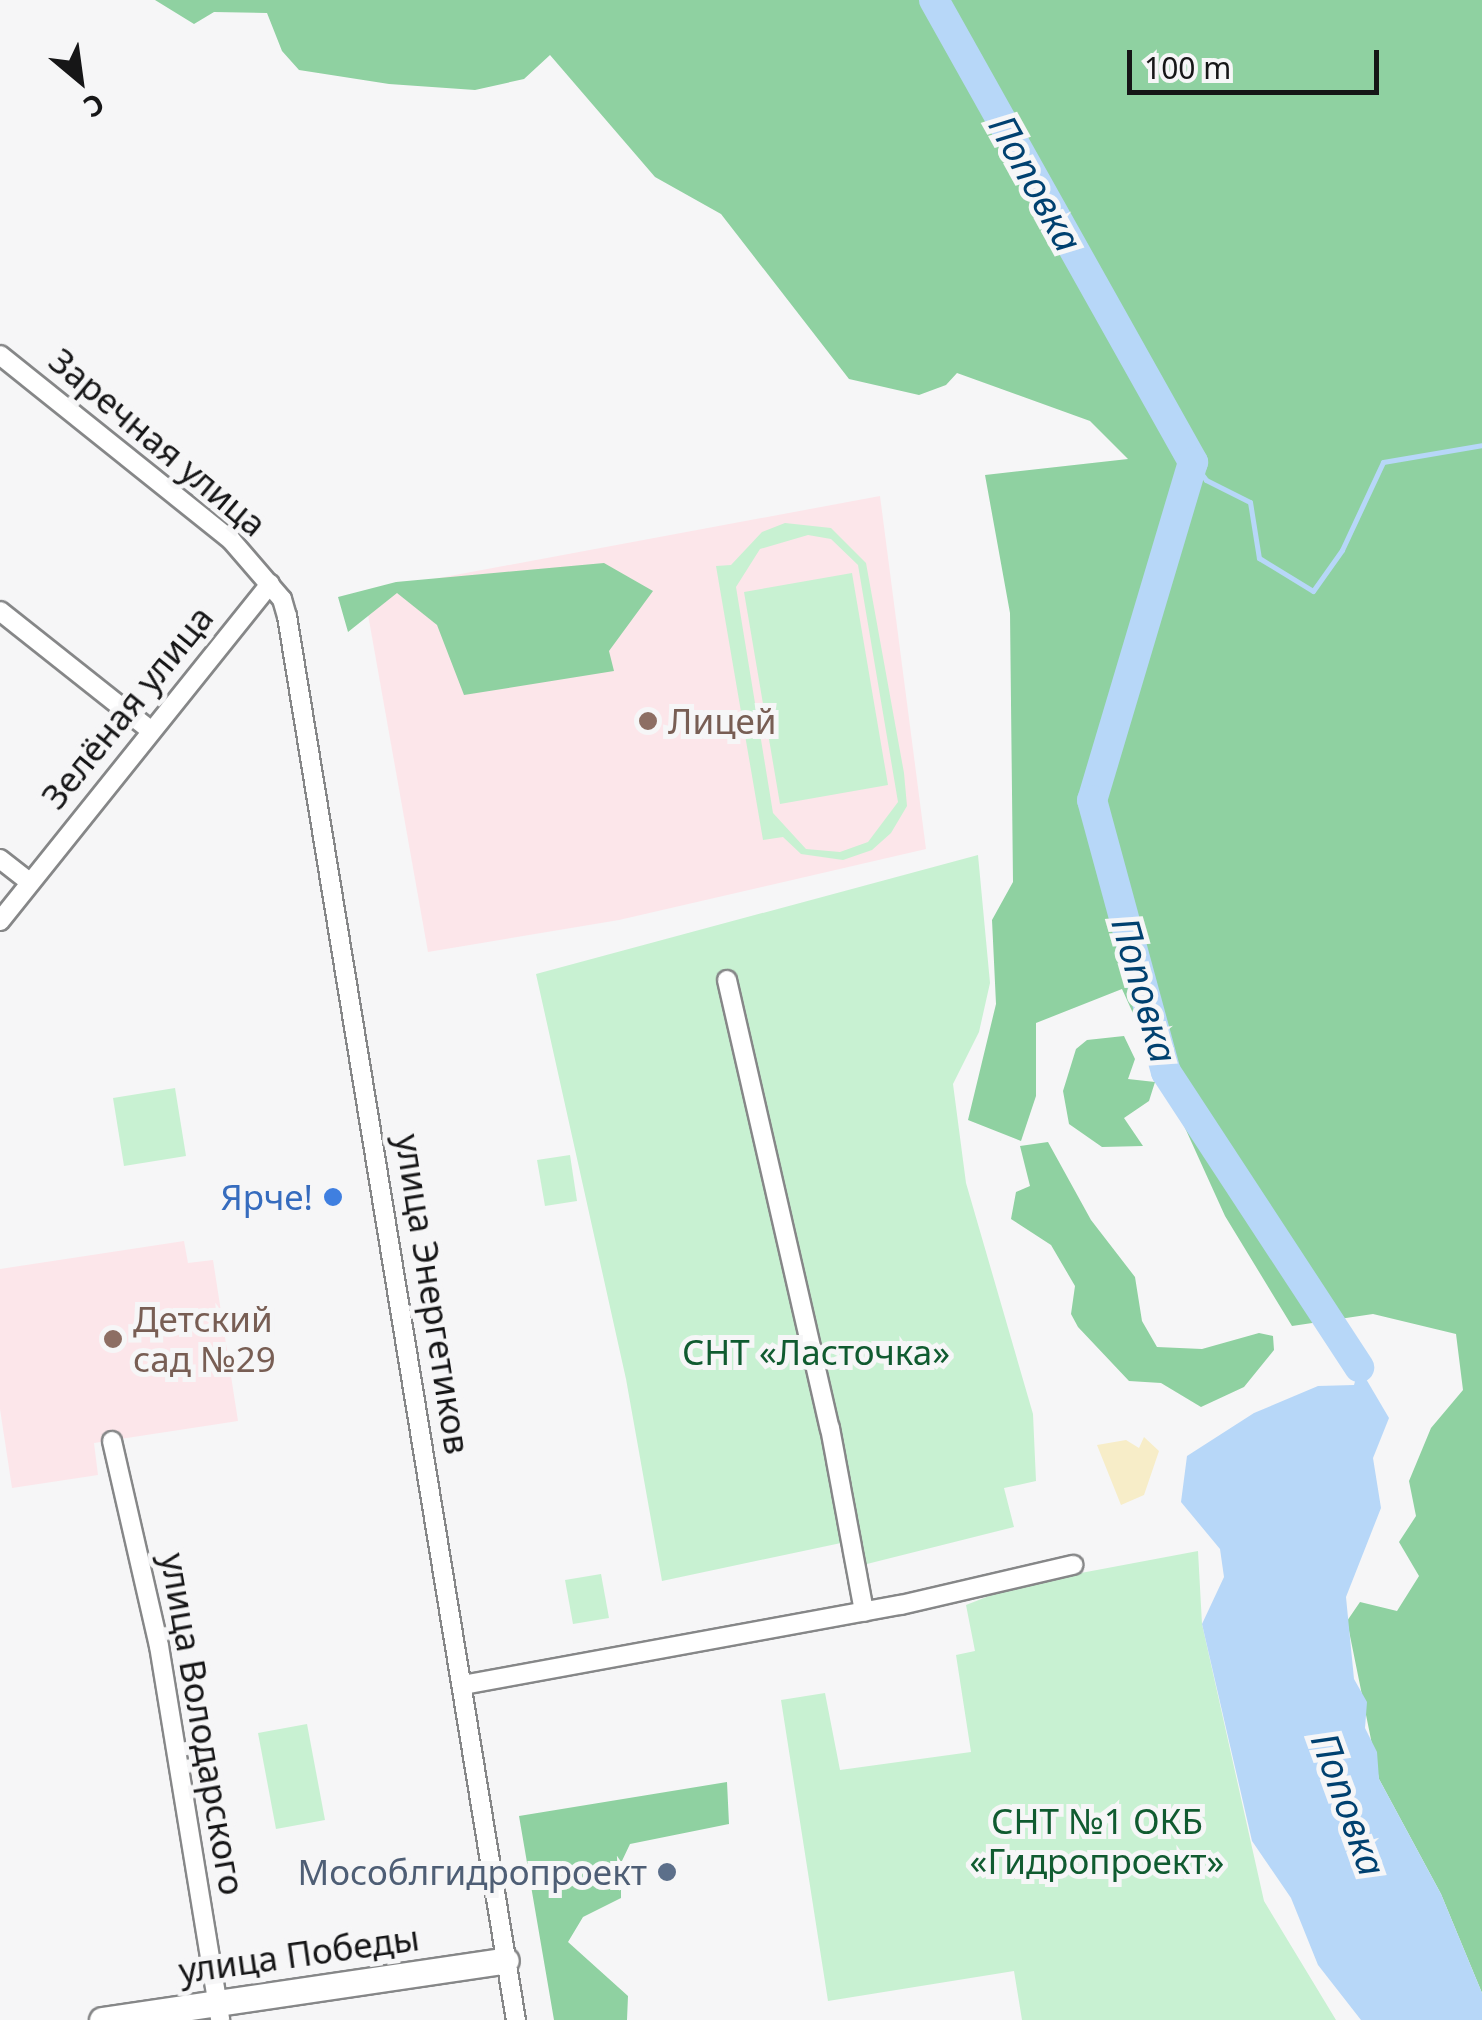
<!DOCTYPE html>
<html>
<head>
<meta charset="utf-8">
<style>
	body { margin:0 }
	#map { position:relative; width:1482px; height:2020px; overflow:hidden; background:#f6f6f7; font-family:"Noto Sans",sans-serif }
	div>[style] { position:absolute }
	[style*='--x'] { left:calc(var(--x)*1px); top:calc(var(--y)*1px); width:calc(var(--w)*1px); rotate:calc(var(--a)*1deg) }
	.education>* { inset:0; background:#fce6ea }
	.green>* { inset:0; background:#c8f1d2 }
	.forest>* { inset:0; background:#8fd1a1 }
	.sand>* { inset:0; background:#f7edc8 }
	.water>* { inset:0; background:#b7d7f8 }
	.stream>* { height:5px; margin:-2.5px; padding:0 2.5px; transform-origin:2.5px; border-radius:2.5px; background:#b7d7f8 }
	.river>* { height:30px; margin:-15px; padding:0 15px; transform-origin:15px; border-radius:15px; background:#b7d7f8 }
	.roads { filter:drop-shadow(2px 0 #868788) drop-shadow(-2px 0 #868788) drop-shadow(0 2px #868788) drop-shadow(0 -2px #868788) }
	.street>* { height:18px; margin:-9px; padding:0 9px; transform-origin:9px; border-radius:9px; background:#fff }
	.secondary>* { height:25px; margin:-12.5px; padding:0 12.5px; transform-origin:12.5px; border-radius:12.5px; background:#fff }
	.dots>* { width:28px; height:28px; translate:-50% -50%; box-sizing:border-box; border:5px solid #f6f6f7; border-radius:50% }
	span { translate:-50% -50%; white-space:nowrap; text-align:center; line-height:1.15; -webkit-text-stroke:10px #f6f6f7; paint-order:stroke }
	.street-label { font-size:35px; color:#161617 }
	.education-label { font-size:35px; color:#785e54 }
	.left { translate:0 -50%; text-align:left }
	.shop-label { font-size:35px; color:#366cbe }
	.right { translate:-100% -50%; text-align:right }
	.park-label { font-size:35px; color:#105b30 }
	.service-label { font-size:35px; color:#4e5e75 }
	.water-label { font-size:38px; color:#004170; font-style:italic }
	.north { position:absolute; left:30px; top:30px; width:100px; height:100px; -webkit-text-stroke:8px #f6f6f7; paint-order:stroke; rotate:151deg; font-size:28px; font-weight:700; line-height:40px; text-align:center; color:#161617 }
	.north::after { content:''; display:block; margin:auto; width:35px; height:45px; background:#161617; clip-path:polygon(50% 0,100% 100%,50% 72%,0 100%) }
	.scale { position:absolute; left:1127px; top:50px; width:252px; height:45px; box-sizing:border-box; border:5px solid #161617; border-top:0; padding-left:12px; font-size:30px; line-height:35px; white-space:nowrap; color:#161617; -webkit-text-stroke:8px #f6f6f7; paint-order:stroke }
</style>
</head>
<body>
<div id="map">
	<div class="education">
		<div style="clip-path:polygon(880px 496px,926px 849px,619px 920px,428px 952px,364px 592px)"></div>
		<div style="clip-path:polygon(184px 1241px,188px 1263px,213px 1260px,238px 1421px,94px 1443px,98px 1475px,12px 1488px,0 1409px,0 1269px)"></div>
	</div>
	<div class="green">
		<div style="clip-path:polygon(evenodd,785px 523px,831px 528px,866px 563px,904px 773px,907px 806px,891px 833px,872px 850px,843px 860px,801px 854px,783px 837px,763px 840px,716px 566px,731px 565px,762px 532px,785px 523px,808px 535px,831px 539px,858px 565px,898px 802px,868px 842px,840px 852px,806px 849px,773px 813px,736px 587px,760px 549px,808px 535px)"></div>
		<div style="clip-path:polygon(852px 573px,888px 785px,780px 804px,744px 592px)"></div>
		<div style="clip-path:polygon(978px 855px,990px 983px,979px 1032px,953px 1084px,966px 1183px,1033px 1414px,1036px 1481px,1004px 1488px,1014px 1527px,847px 1569px,841px 1543px,662px 1581px,626px 1379px,536px 974px)"></div>
		<div style="clip-path:polygon(175px 1088px,186px 1156px,124px 1166px,113px 1098px)"></div>
		<div style="clip-path:polygon(570px 1155px,577px 1201px,545px 1206px,537px 1160px)"></div>
		<div style="clip-path:polygon(1198px 1551px,1202px 1624px,1264px 1901px,1336px 2020px,1022px 2020px,1014px 1971px,828px 2001px,781px 1700px,825px 1693px,840px 1770px,971px 1752px,956px 1655px,975px 1651px,966px 1605px,1017px 1585px)"></div>
		<div style="clip-path:polygon(601px 1574px,609px 1618px,573px 1624px,565px 1580px)"></div>
		<div style="clip-path:polygon(307px 1724px,325px 1820px,276px 1829px,258px 1733px)"></div>
	</div>
	<div class="forest">
		<div style="clip-path:polygon(155px 0,1482px 0,1482px 1993px,1441px 1894px,1379px 1779px,1347px 1621px,1360px 1602px,1397px 1611px,1419px 1576px,1399px 1542px,1416px 1516px,1409px 1481px,1431px 1428px,1463px 1390px,1456px 1334px,1373px 1314px,1292px 1326px,1225px 1216px,1122px 989px,1036px 1023px,1036px 1096px,1021px 1141px,968px 1120px,996px 1004px,992px 920px,1013px 882px,1010px 613px,985px 475px,1128px 459px,1090px 421px,957px 373px,946px 385px,919px 395px,849px 379px,721px 214px,655px 177px,550px 55px,524px 79px,475px 90px,389px 84px,299px 70px,282px 51px,267px 13px,214px 12px,194px 24px)"></div>
		<div style="clip-path:polygon(604px 563px,653px 591px,609px 651px,614px 671px,464px 695px,437px 625px,397px 593px,348px 632px,338px 597px,396px 582px)"></div>
		<div style="clip-path:polygon(1124px 1036px,1135px 1059px,1128px 1079px,1155px 1082px,1149px 1101px,1124px 1118px,1143px 1146px,1102px 1147px,1069px 1124px,1063px 1091px,1076px 1049px,1087px 1040px)"></div>
		<div style="clip-path:polygon(1048px 1142px,1091px 1220px,1135px 1277px,1142px 1321px,1157px 1347px,1202px 1349px,1259px 1333px,1273px 1336px,1274px 1350px,1244px 1387px,1201px 1407px,1161px 1383px,1129px 1381px,1078px 1327px,1071px 1314px,1075px 1286px,1051px 1245px,1011px 1219px,1016px 1192px,1030px 1186px,1020px 1146px)"></div>
		<div style="clip-path:polygon(727px 1782px,729px 1824px,630px 1844px,621px 1863px,621px 1898px,583px 1917px,568px 1942px,628px 1996px,627px 2020px,554px 2020px,519px 1816px)"></div>
	</div>
	<div class="sand">
		<div style="clip-path:polygon(1144px 1437px,1159px 1451px,1144px 1495px,1121px 1505px,1097px 1445px,1126px 1440px,1139px 1448px)"></div>
	</div>
	<div class="water">
		<div style="clip-path:polygon(1359px 1367px,1389px 1418px,1373px 1458px,1381px 1508px,1346px 1597px,1354px 1679px,1367px 1702px,1365px 1728px,1377px 1752px,1379px 1779px,1441px 1894px,1482px 1993px,1482px 2020px,1361px 2020px,1318px 1965px,1291px 1898px,1252px 1841px,1202px 1624px,1224px 1577px,1220px 1549px,1181px 1502px,1187px 1456px,1254px 1413px,1318px 1386px,1354px 1385px)"></div>
	</div>
	<div class="stream">
		<div style="--x:1193;--y:462;--w:22;--a:54"></div>
		<div style="--x:1206;--y:480;--w:49;--a:26.6"></div>
		<div style="--x:1250;--y:502;--w:57;--a:80.9"></div>
		<div style="--x:1259;--y:558;--w:63;--a:31.4"></div>
		<div style="--x:1313;--y:591;--w:50;--a:-54.7"></div>
		<div style="--x:1342;--y:550;--w:97;--a:-65"></div>
		<div style="--x:1383;--y:462;--w:100;--a:-9.7"></div>
	</div>
	<div class="river">
		<div style="--x:934;--y:0;--w:530;--a:60.72"></div>
		<div style="--x:1193;--y:462;--w:353;--a:106.6"></div>
		<div style="--x:1092;--y:800;--w:282;--a:74.8"></div>
		<div style="--x:1166;--y:1072;--w:353;--a:56.8"></div>
	</div>
	<div class="roads">
		<div class="street">
			<div style="--x:0;--y:355;--w:296;--a:38.7"></div>
			<div style="--x:231;--y:540;--w:78;--a:49.2"></div>
			<div style="--x:282;--y:599;--w:18;--a:74"></div>
			<div style="--x:287;--y:616;--w:1423;--a:80.74"></div>
			<div style="--x:0;--y:611;--w:190;--a:38.4"></div>
			<div style="--x:0;--y:859;--w:37;--a:38"></div>
			<div style="--x:0;--y:921;--w:432;--a:-51.3"></div>
			<div style="--x:727;--y:980;--w:460;--a:77.1"></div>
			<div style="--x:830;--y:1428;--w:187;--a:79.5"></div>
			<div style="--x:112;--y:1441;--w:210;--a:77.1"></div>
			<div style="--x:159;--y:1646;--w:379;--a:80.7"></div>
			<div style="--x:463;--y:1685;--w:445;--a:-10.4"></div>
			<div style="--x:901;--y:1605;--w:177;--a:-13.1"></div>
		</div>
		<div class="secondary">
			<div style="--x:102;--y:2020;--w:408;--a:-8.4"></div>
		</div>
	</div>
	<div class="dots">
		<div style="left:648px;top:721px;background:#8d6e63"></div>
		<div style="left:333px;top:1197px;background:#3f7fe0"></div>
		<div style="left:113px;top:1339px;background:#8d6e63"></div>
		<div style="left:667px;top:1872px;background:#5c6f8a"></div>
	</div>
	<div class="street-label">
		<span style="left:158px;top:442px;rotate:40deg">Заречная улица</span>
		<span style="left:127px;top:707px;rotate:-51deg">Зелёная улица</span>
		<span style="left:433px;top:1294px;rotate:81deg">улица Энергетиков</span>
		<span style="left:203px;top:1724px;rotate:80deg">улица Володарского</span>
		<span style="left:299px;top:1954px;rotate:-8deg">улица Победы</span>
	</div>
	<div class="education-label">
		<span class="left" style="left:668px;top:721px">Лицей</span>
		<span class="left" style="left:133px;top:1339px">Детский<br>сад №29</span>
	</div>
	<div class="shop-label">
		<span class="right" style="left:313px;top:1197px">Ярче!</span>
	</div>
	<div class="park-label">
		<span style="left:816px;top:1352px">СНТ «Ласточка»</span>
		<span style="left:1097px;top:1841px">СНТ №1 ОКБ<br>«Гидропроект»</span>
	</div>
	<div class="service-label">
		<span class="right" style="left:647px;top:1872px">Мособлгидропроект</span>
	</div>
	<div class="water-label">
		<span style="left:1036px;top:183px;rotate:61deg">Поповка</span>
		<span style="left:1145px;top:990px;rotate:74deg">Поповка</span>
		<span style="left:1349px;top:1804px;rotate:70deg">Поповка</span>
	</div>
	<div class="north">С</div>
	<div class="scale">100 m</div>
</div>
</body>
</html>
